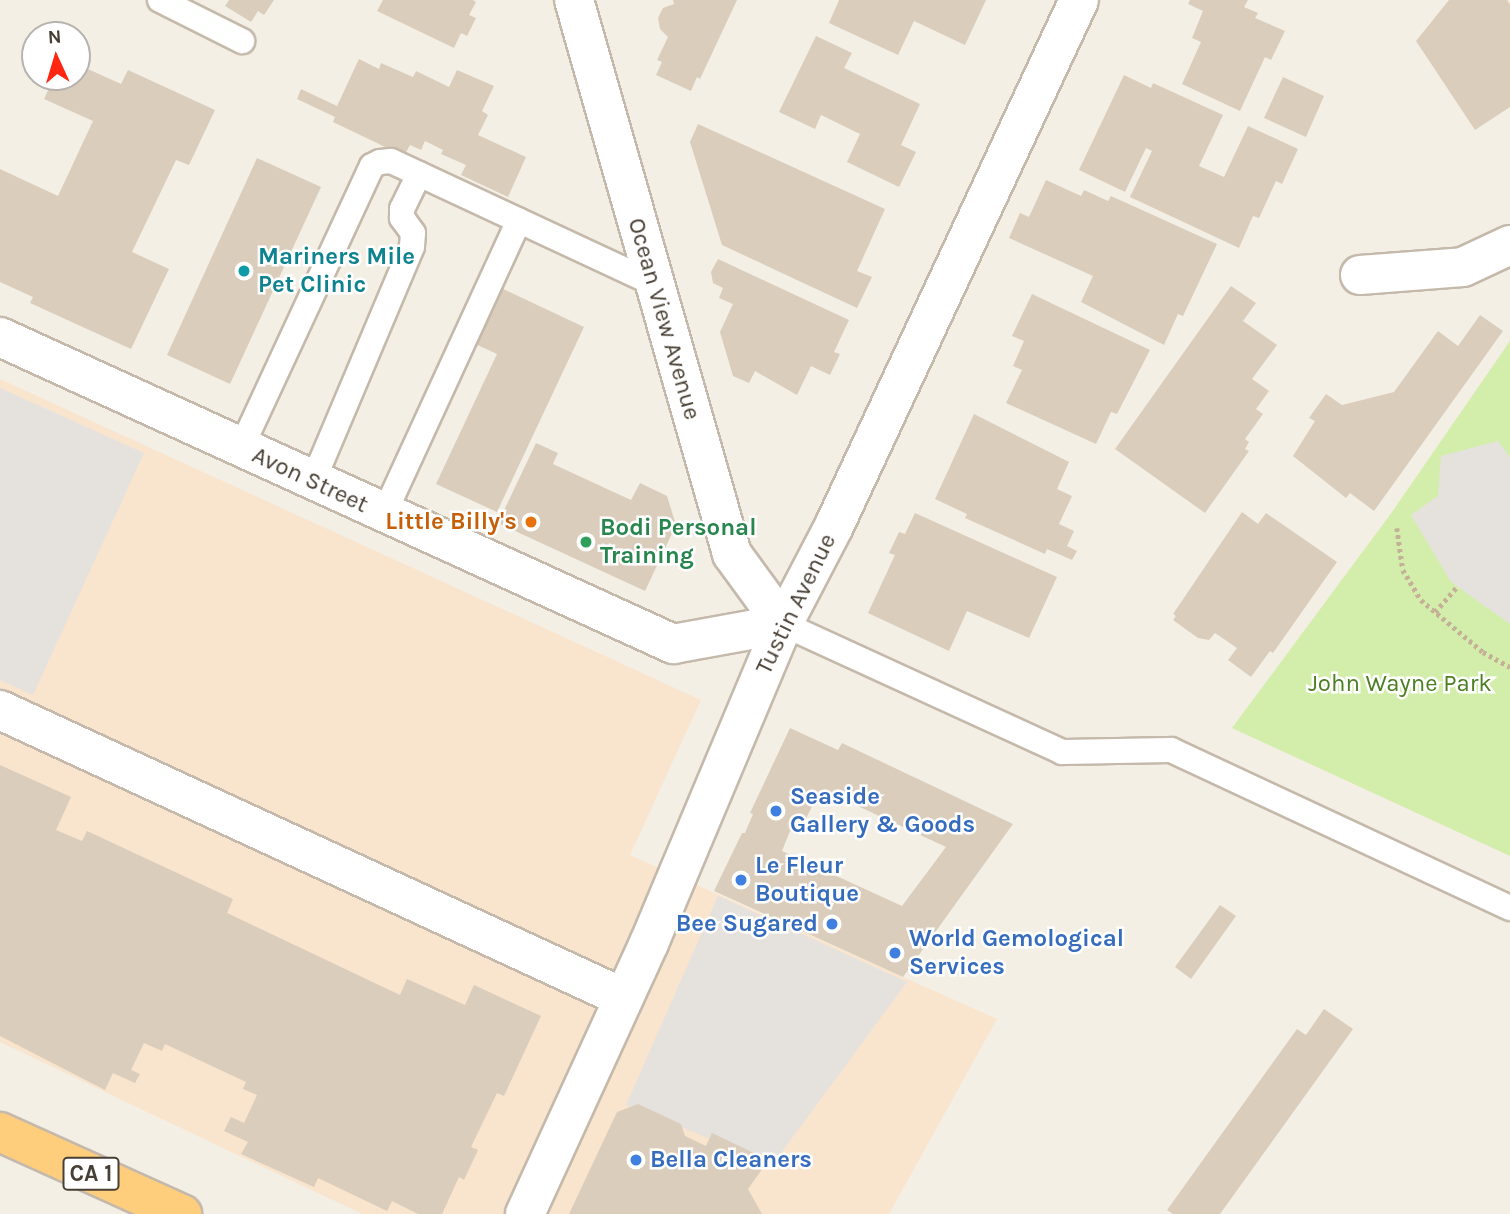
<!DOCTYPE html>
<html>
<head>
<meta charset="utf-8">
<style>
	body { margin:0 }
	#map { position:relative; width:1510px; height:1214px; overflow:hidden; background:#f4efe5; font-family:Karla,sans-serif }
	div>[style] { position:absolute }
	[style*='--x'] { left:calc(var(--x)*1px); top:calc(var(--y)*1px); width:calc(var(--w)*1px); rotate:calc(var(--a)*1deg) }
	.commercial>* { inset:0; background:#f9e4ce }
	.green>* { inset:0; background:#d3edaa }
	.parking>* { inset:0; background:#e5e2de }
	.building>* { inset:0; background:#dacdbc }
	.path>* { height:4.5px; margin-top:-2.25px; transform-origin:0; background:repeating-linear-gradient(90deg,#c4b197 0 3.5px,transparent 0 7px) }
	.roads { filter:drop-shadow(2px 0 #c4b9aa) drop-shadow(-2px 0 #c4b9aa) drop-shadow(0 2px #c4b9aa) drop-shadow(0 -2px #c4b9aa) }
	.service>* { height:24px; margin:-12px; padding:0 12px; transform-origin:12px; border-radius:12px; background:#fff }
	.minor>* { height:38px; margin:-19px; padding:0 19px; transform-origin:19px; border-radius:19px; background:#fff }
	.tertiary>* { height:38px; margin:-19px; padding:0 19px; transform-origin:19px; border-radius:19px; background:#fff }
	.trunk>* { height:38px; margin:-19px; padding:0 19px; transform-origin:19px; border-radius:19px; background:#ffce7d }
	.dots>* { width:19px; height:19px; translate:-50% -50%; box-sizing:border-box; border:4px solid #fff; border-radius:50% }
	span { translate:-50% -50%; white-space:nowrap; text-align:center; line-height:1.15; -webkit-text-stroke:5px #fff; paint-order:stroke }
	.shield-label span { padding:2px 5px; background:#fff; border:2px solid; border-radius:5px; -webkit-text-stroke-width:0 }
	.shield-label { font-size:23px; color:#483f34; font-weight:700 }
	.culture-label { font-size:24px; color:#0d838f; font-weight:700 }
	.left { translate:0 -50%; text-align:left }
	.street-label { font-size:24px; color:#483f34 }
	.food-label { font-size:24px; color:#c56008; font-weight:700 }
	.right { translate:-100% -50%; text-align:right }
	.leisure-label { font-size:24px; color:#27864d; font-weight:700 }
	.park-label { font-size:24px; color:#4b7f21 }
	.shop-label { font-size:24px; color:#366cbe; font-weight:700 }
	.north { position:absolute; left:21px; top:21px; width:70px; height:70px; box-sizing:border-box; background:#fff; border:2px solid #b6b2ae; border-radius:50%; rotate:356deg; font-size:19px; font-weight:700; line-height:28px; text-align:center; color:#483f34 }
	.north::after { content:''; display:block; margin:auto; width:24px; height:32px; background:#ff2712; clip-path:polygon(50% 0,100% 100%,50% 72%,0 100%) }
</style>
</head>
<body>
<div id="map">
	<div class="commercial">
		<div style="clip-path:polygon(0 379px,701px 700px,630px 855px,997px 1019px,889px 1214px,362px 1214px,0 1042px)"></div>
	</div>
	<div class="green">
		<div style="clip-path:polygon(1510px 341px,1510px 856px,1232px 728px,1392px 512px)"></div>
	</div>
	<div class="parking">
		<div style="clip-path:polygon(0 388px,144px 453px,33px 695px,0 680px)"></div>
		<div style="clip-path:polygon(1498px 441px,1510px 457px,1510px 624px,1451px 582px,1411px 515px,1438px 496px,1441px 456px)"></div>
		<div style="clip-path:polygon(718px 896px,907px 982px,773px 1164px,626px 1105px)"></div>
	</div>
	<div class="building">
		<div style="clip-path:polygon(229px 0,274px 0,264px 15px,258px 11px,251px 22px,225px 6px)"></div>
		<div style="clip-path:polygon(383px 0,473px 0,476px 2px,469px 15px,476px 18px,467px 36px,461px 33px,454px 48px,377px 11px)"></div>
		<div style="clip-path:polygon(673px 0,737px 0,700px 79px,697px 77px,691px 91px,656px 75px,662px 62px,657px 60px,668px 37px,660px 29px,658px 18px,663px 8px,674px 4px)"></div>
		<div style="clip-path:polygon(839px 0,986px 0,965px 45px,914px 21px,898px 55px,829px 23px)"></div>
		<div style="clip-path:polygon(1190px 0,1248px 0,1244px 7px,1258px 13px,1255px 18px,1285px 31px,1271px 60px,1265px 57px,1240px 111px,1182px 84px,1201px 42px,1192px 38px,1203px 11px,1188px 4px)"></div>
		<div style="clip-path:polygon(1449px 0,1507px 0,1510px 4px,1510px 107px,1475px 130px,1416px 41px)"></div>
		<div style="clip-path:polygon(816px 36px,852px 53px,844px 68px,920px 104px,901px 145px,916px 152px,899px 187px,847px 162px,860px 134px,821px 115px,815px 129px,779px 112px)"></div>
		<div style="clip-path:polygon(359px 59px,379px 69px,381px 63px,413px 77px,416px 71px,449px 87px,457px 70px,494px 86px,482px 111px,488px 115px,478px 135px,526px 157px,508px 197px,461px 175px,466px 165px,441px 154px,443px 150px,425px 141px,421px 150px,410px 145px,404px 156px,333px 122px,335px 117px,297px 99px,301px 89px,337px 106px)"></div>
		<div style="clip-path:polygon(77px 64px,121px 84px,128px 70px,215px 110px,189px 165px,176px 160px,132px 252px,169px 269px,131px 349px,30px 303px,33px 297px,0 282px,0 169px,58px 196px,93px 121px,44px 99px,54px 77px,77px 77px)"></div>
		<div style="clip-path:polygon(1124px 75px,1151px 88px,1153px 83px,1223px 115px,1199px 166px,1224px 177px,1248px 126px,1298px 149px,1282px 184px,1276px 181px,1259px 218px,1253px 216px,1239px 248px,1130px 197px,1152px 151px,1146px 148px,1125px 192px,1079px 170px)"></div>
		<div style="clip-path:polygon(1283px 77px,1324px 96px,1306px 137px,1264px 118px)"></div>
		<div style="clip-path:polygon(698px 124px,885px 209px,857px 271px,872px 277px,857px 308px,722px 245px,690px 142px)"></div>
		<div style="clip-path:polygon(257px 158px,321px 187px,230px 384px,167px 355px)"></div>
		<div style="clip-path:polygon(1046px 180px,1081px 196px,1084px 190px,1108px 201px,1111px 196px,1217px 244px,1183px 316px,1178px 314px,1164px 345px,1081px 302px,1093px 276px,1009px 238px,1020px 213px,1029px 217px)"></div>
		<div style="clip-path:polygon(718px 259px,849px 320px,834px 352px,840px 354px,830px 375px,811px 366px,797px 395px,755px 371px,749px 383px,733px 376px,720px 332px,733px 304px,719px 298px,723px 288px,713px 283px,711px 272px)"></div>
		<div style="clip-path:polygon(1231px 286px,1256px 303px,1243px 321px,1277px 345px,1252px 379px,1269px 391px,1256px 409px,1263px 414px,1245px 439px,1249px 442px,1245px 449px,1249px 451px,1205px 513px,1115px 449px)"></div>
		<div style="clip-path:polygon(499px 287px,584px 327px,497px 512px,436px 484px,497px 354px,473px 343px)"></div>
		<div style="clip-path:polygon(1032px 294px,1150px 350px,1117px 414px,1111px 412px,1096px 444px,1006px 403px,1022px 370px,1013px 366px,1024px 341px,1012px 336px)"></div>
		<div style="clip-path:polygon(1480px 315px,1503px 331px,1374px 511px,1350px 493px,1346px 498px,1293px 456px,1315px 421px,1309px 418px,1326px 394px,1342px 405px,1394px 392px,1438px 331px,1458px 346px)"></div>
		<div style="clip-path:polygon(974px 414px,1069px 462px,1057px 489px,1072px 496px,1059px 524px,1074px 531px,1067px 546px,1077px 551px,1072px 560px,1047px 549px,1045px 554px,965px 518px,967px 514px,935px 499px)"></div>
		<div style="clip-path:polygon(536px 443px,558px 453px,553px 464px,631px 500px,640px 483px,667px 496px,676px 525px,645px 591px,498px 523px)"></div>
		<div style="clip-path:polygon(1242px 512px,1258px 524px,1266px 513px,1337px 562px,1273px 653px,1270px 651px,1251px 677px,1228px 660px,1237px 648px,1215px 633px,1209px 640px,1198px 638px,1173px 620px,1176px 616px,1173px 614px)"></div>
		<div style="clip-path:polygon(915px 513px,1057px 577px,1029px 638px,967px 611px,949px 651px,868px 613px,895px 555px,889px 553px,899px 532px,905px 534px)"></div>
		<div style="clip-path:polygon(evenodd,790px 728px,838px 750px,842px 743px,1013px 824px,903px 977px,714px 891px,742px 833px,745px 833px,753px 814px,750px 813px,790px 728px,818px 794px,832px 801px,834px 795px,946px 847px,902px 906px,782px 851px,790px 831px,798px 835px,818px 794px)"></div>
		<div style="clip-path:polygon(0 765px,71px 797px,56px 830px,82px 841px,87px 831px,233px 899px,227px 913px,400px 995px,407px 979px,465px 1005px,474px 985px,541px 1016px,504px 1096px,497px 1093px,471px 1147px,478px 1150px,464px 1180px,459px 1177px,442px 1214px,418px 1214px,392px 1201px,387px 1211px,318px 1178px,314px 1187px,241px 1154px,248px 1142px,224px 1131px,231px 1117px,244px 1123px,257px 1095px,243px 1089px,246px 1082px,165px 1044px,162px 1051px,144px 1043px,131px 1070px,140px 1074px,135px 1083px,113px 1073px,105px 1090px,0 1036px)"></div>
		<div style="clip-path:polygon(1220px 905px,1236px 916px,1191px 979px,1175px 967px)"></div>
		<div style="clip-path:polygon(1324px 1009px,1353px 1029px,1220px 1214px,1173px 1214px,1167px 1210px,1297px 1029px,1306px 1035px)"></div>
		<div style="clip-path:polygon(638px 1104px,681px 1124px,685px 1136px,706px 1146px,712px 1133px,756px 1154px,754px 1160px,765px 1165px,748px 1189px,762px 1214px,569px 1214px,617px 1112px)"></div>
	</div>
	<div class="path">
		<div style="--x:1397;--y:528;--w:42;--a:81.9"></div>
		<div style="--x:1403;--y:570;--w:35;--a:59"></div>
		<div style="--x:1421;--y:600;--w:81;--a:40"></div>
		<div style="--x:1483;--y:652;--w:31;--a:29"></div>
		<div style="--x:1435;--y:612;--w:33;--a:-49"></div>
	</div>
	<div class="roads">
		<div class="service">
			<div style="--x:160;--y:0;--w:92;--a:26.6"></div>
			<div style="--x:241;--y:448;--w:311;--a:-65.1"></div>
			<div style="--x:372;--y:166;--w:9;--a:-27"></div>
			<div style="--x:380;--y:162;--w:11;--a:-5"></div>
			<div style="--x:391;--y:161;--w:289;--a:25"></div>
			<div style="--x:313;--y:481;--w:254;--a:-67.1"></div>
			<div style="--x:412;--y:247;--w:14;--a:-86"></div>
			<div style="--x:413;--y:233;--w:19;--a:-126"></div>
			<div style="--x:402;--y:218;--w:9;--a:-90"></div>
			<div style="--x:402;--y:209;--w:39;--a:-64"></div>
			<div style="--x:384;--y:514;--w:323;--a:-65.3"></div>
			<div style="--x:783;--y:624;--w:307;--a:24.6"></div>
			<div style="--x:1062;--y:752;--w:109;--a:-1.1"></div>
			<div style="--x:1171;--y:750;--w:374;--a:25"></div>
		</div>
		<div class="minor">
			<div style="--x:574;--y:0;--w:576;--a:74.08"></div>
			<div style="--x:732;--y:554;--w:87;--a:53.9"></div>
			<div style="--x:1360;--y:275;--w:103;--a:-4.4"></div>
			<div style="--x:1463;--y:267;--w:52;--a:-25.1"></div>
			<div style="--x:0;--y:337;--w:740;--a:24.52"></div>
			<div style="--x:673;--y:644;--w:112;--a:-10.3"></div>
			<div style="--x:783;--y:624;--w:110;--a:-62.5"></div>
			<div style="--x:834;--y:526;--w:580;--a:-65.02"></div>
			<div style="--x:0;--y:710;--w:687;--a:24.78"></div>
		</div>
		<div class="tertiary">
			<div style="--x:525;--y:1214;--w:298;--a:-65.4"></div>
			<div style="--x:649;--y:943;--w:346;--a:-67.2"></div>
		</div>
		<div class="trunk">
			<div style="--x:0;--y:1132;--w:200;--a:24.3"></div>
		</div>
	</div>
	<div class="dots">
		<div style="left:244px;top:271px;background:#0f9aa8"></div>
		<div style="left:531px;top:522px;background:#e8710a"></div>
		<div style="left:586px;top:542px;background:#2e9e5b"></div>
		<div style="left:776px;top:811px;background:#3f7fe0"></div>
		<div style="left:741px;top:880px;background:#3f7fe0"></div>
		<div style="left:832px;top:924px;background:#3f7fe0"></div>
		<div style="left:895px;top:953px;background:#3f7fe0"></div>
		<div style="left:636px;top:1160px;background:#3f7fe0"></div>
	</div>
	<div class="shield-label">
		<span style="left:91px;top:1174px">CA 1</span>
	</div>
	<div class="culture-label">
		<span class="left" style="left:258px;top:271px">Mariners Mile<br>Pet Clinic</span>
	</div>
	<div class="street-label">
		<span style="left:664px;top:319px;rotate:74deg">Ocean View Avenue</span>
		<span style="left:310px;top:480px;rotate:25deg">Avon Street</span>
		<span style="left:796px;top:604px;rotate:-64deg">Tustin Avenue</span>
	</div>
	<div class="food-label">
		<span class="right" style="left:517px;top:522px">Little Billy's</span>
	</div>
	<div class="leisure-label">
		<span class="left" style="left:600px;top:542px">Bodi Personal<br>Training</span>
	</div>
	<div class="park-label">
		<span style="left:1400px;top:684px">John Wayne Park</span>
	</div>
	<div class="shop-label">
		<span class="left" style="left:790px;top:811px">Seaside<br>Gallery &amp; Goods</span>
		<span class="left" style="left:755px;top:880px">Le Fleur<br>Boutique</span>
		<span class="right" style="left:818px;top:924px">Bee Sugared</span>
		<span class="left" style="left:909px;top:953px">World Gemological<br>Services</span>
		<span class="left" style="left:650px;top:1160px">Bella Cleaners</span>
	</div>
	<div class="north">N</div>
</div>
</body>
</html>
